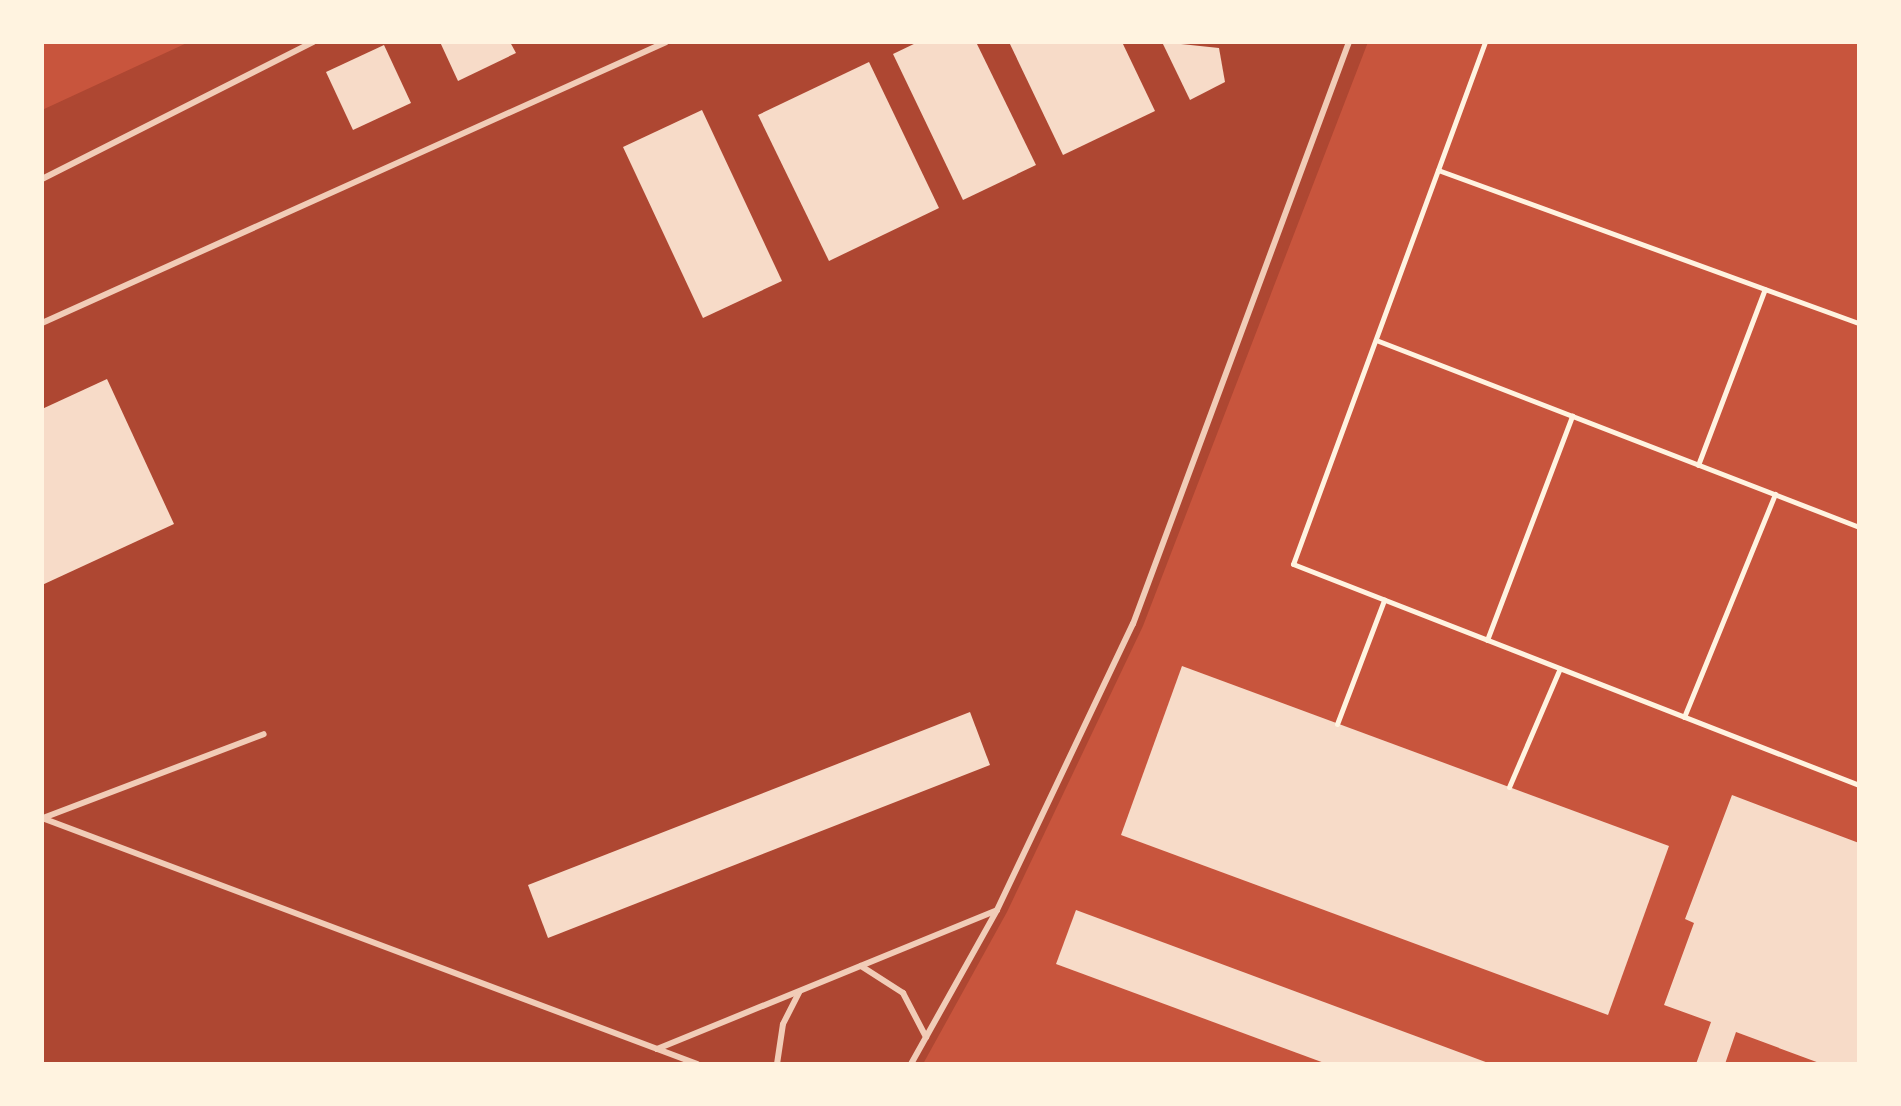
<!DOCTYPE html>
<html>
<head>
<meta charset="utf-8">
<style>
	body { margin:0 }
	#map { position:relative; width:1901px; height:1106px; overflow:hidden; background:#c8553d; font-family:"Nunito Sans",sans-serif }
	div>[style] { position:absolute }
	[style*='--x'] { left:calc(var(--x)*1px); top:calc(var(--y)*1px); width:calc(var(--w)*1px); rotate:calc(var(--a)*1deg) }
	.green>* { inset:0; background:#ae4732 }
	.building>* { inset:0; background:#f7dbc8 }
	.path>* { height:5px; margin:-2.5px; padding:0 2.5px; transform-origin:2.5px; border-radius:2.5px; background:#fff3e0 }
	.service>* { height:6px; margin:-3px; padding:0 3px; transform-origin:3px; border-radius:3px; background:#f1ccb7 }
	span { translate:-50% -50%; white-space:nowrap; text-align:center; line-height:1.15; -webkit-text-stroke:6px #fff3e0; paint-order:stroke }
	.frame { position:absolute; inset:0; border:44px solid #fff3e0; pointer-events:none }
</style>
</head>
<body>
<div id="map">
	<div class="green">
		<div style="clip-path:polygon(189px 42px,1368px 42px,1143px 626px,1007px 912px,923px 1064px,42px 1064px,42px 110px)"></div>
	</div>
	<div class="building">
		<div style="clip-path:polygon(440px 42px,510px 42px,516px 53px,458px 81px)"></div>
		<div style="clip-path:polygon(918px 42px,976px 42px,1036px 165px,963px 200px,893px 54px)"></div>
		<div style="clip-path:polygon(1009px 42px,1122px 42px,1155px 111px,1063px 155px)"></div>
		<div style="clip-path:polygon(1162px 42px,1219px 48px,1225px 82px,1190px 100px)"></div>
		<div style="clip-path:polygon(384px 45px,411px 103px,353px 130px,326px 72px)"></div>
		<div style="clip-path:polygon(869px 62px,939px 208px,829px 261px,758px 115px)"></div>
		<div style="clip-path:polygon(702px 110px,782px 281px,703px 318px,623px 147px)"></div>
		<div style="clip-path:polygon(107px 379px,174px 524px,42px 585px,42px 409px)"></div>
		<div style="clip-path:polygon(1182px 666px,1669px 846px,1608px 1015px,1121px 835px)"></div>
		<div style="clip-path:polygon(970px 712px,990px 765px,548px 938px,528px 885px)"></div>
		<div style="clip-path:polygon(1732px 795px,1859px 843px,1859px 1064px,1822px 1064px,1736px 1032px,1725px 1064px,1696px 1064px,1711px 1022px,1664px 1005px,1694px 923px,1685px 919px)"></div>
		<div style="clip-path:polygon(1076px 910px,1491px 1064px,1327px 1064px,1056px 964px)"></div>
	</div>
	<div class="path">
		<div style="--x:1485;--y:42;--w:556;--a:110.19"></div>
		<div style="--x:1293;--y:564;--w:608;--a:21.33"></div>
		<div style="--x:1438;--y:170;--w:448;--a:20"></div>
		<div style="--x:1376;--y:340;--w:518;--a:21.16"></div>
		<div style="--x:1698;--y:465;--w:188;--a:-69.2"></div>
		<div style="--x:1487;--y:640;--w:240;--a:-69.2"></div>
		<div style="--x:1684;--y:717;--w:241;--a:-67.8"></div>
		<div style="--x:1337;--y:724;--w:133;--a:-69.2"></div>
		<div style="--x:1509;--y:787;--w:129;--a:-66.8"></div>
	</div>
	<div class="service">
		<div style="--x:42;--y:179;--w:304;--a:-26.8"></div>
		<div style="--x:42;--y:323;--w:684;--a:-24.24"></div>
		<div style="--x:42;--y:818;--w:700;--a:20.58"></div>
		<div style="--x:43;--y:818;--w:236;--a:-20.8"></div>
		<div style="--x:861;--y:966;--w:50;--a:32.7"></div>
		<div style="--x:903;--y:993;--w:50;--a:62.4"></div>
		<div style="--x:657;--y:1049;--w:367;--a:-22.2"></div>
		<div style="--x:777;--y:1064;--w:40;--a:-81.5"></div>
		<div style="--x:783;--y:1024;--w:36;--a:-63"></div>
		<div style="--x:911;--y:1064;--w:176;--a:-60.8"></div>
		<div style="--x:997;--y:910;--w:317;--a:-64.6"></div>
		<div style="--x:1133;--y:624;--w:621;--a:-69.64"></div>
	</div>
	<div class="frame"></div>
</div>
</body>
</html>
